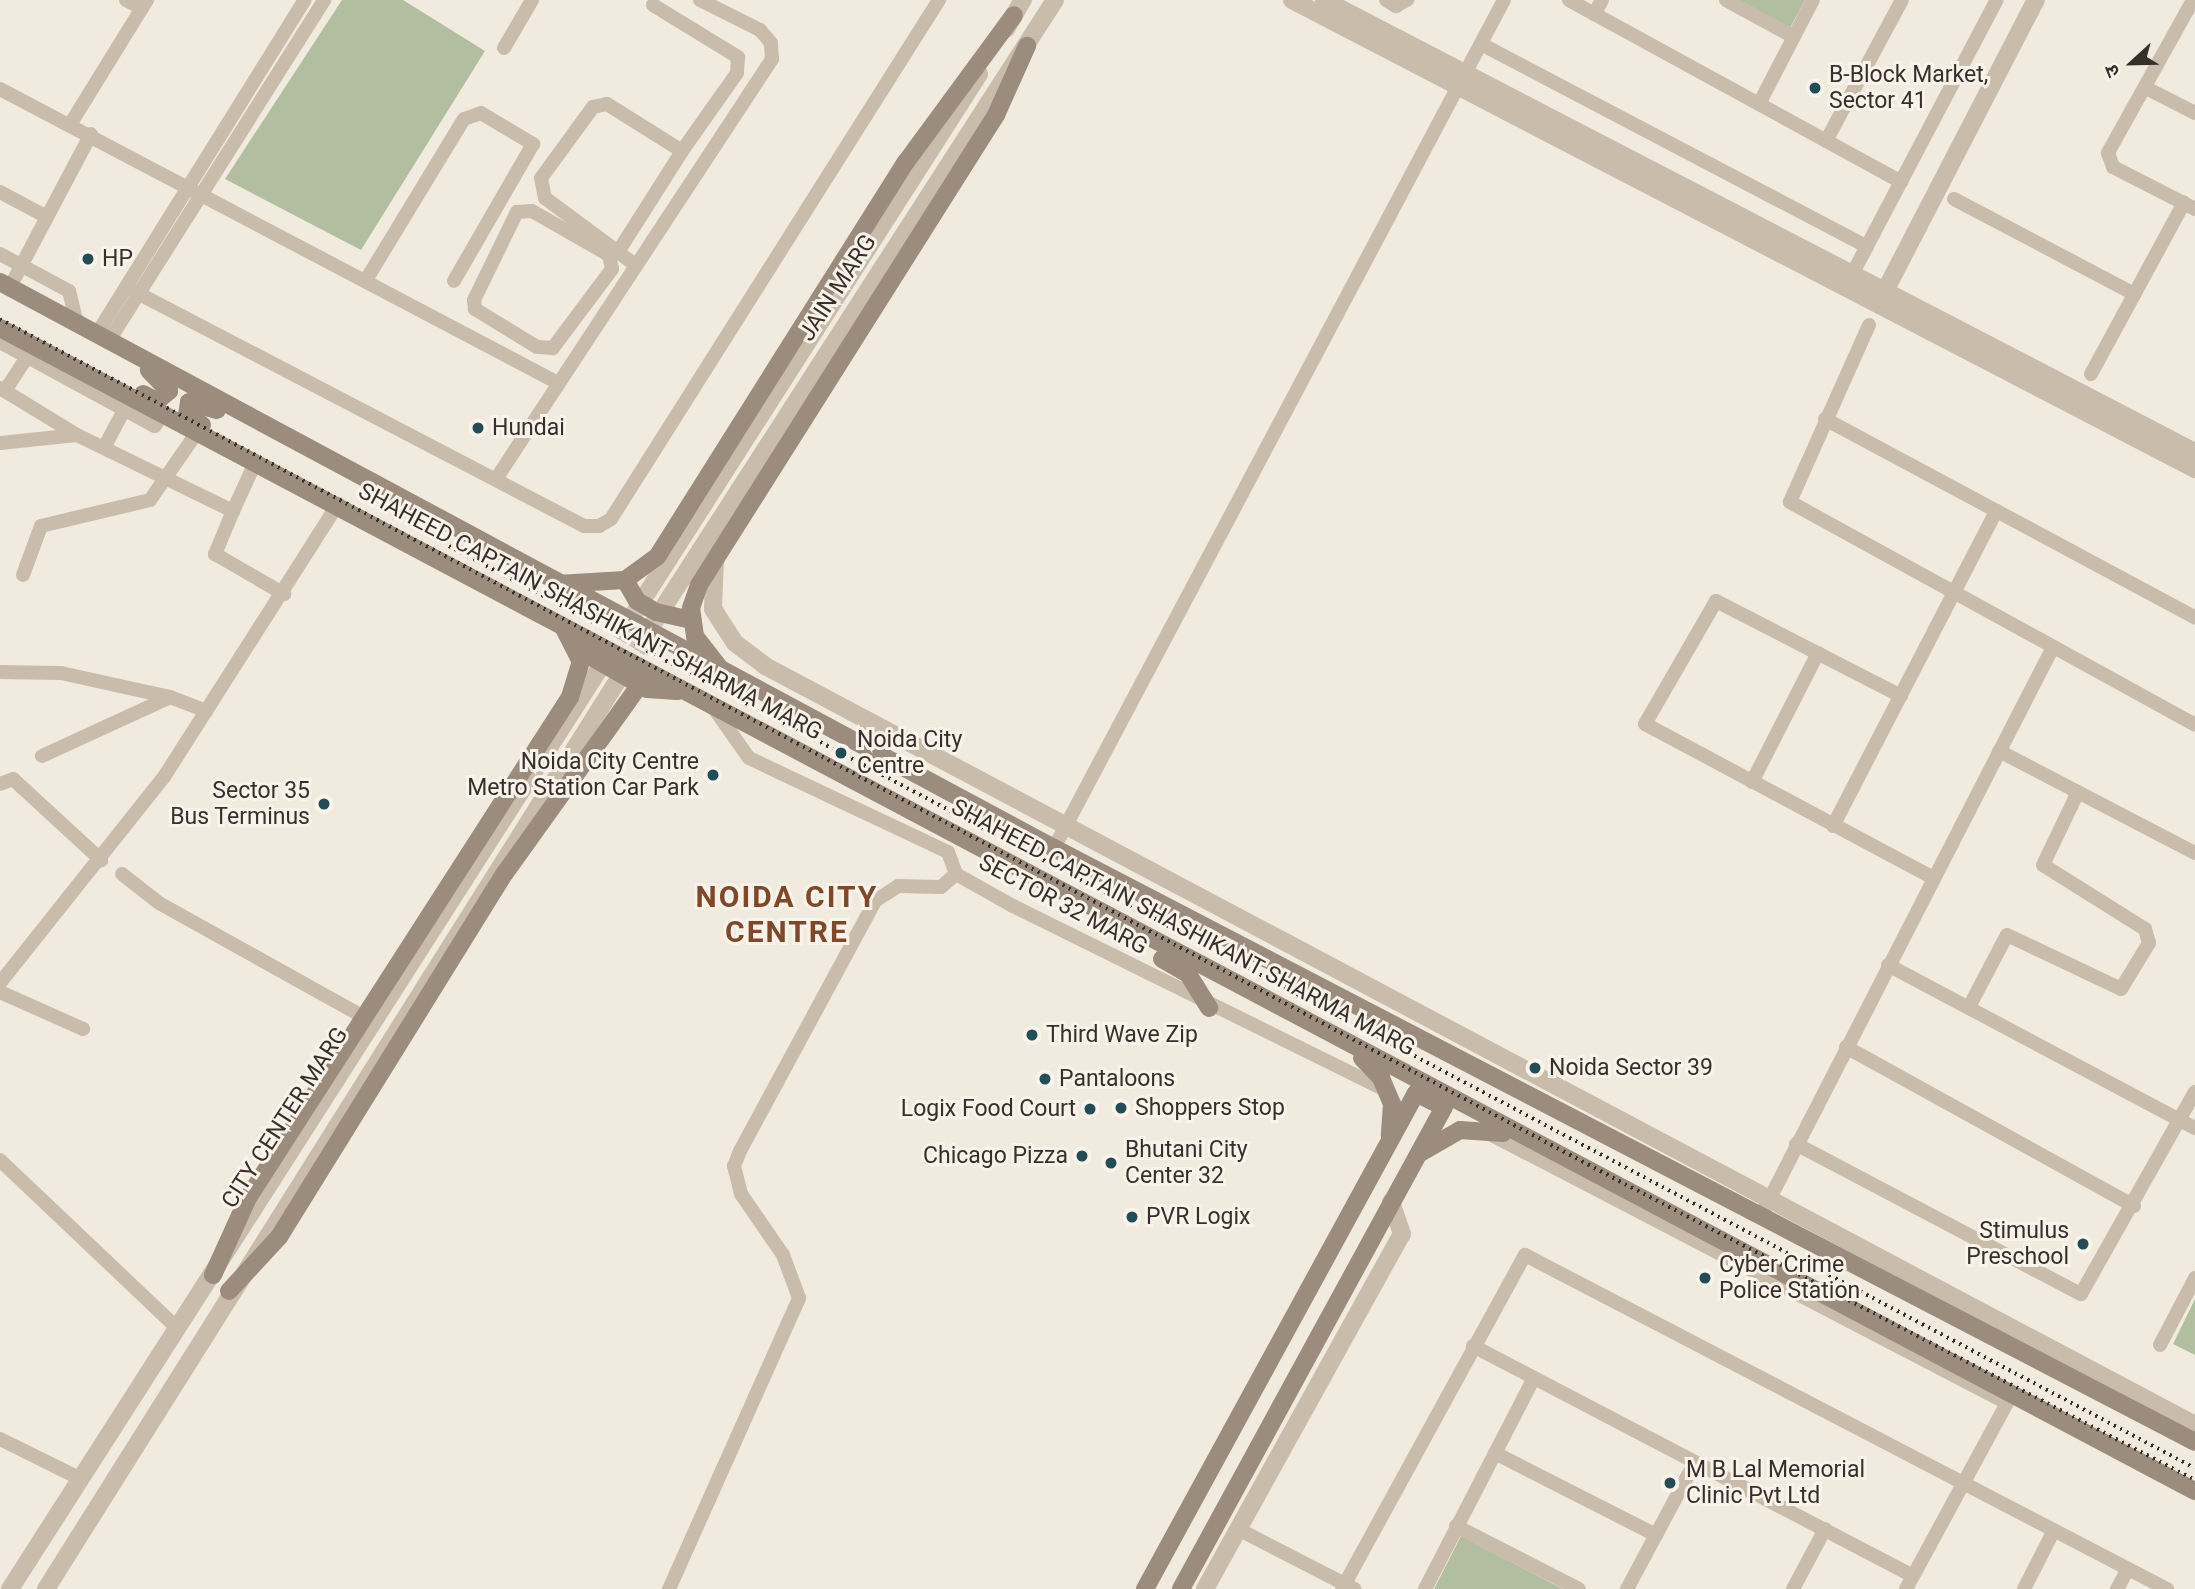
<!DOCTYPE html>
<html>
<head>
<meta charset="utf-8">
<style>
	body { margin:0 }
	#map { position:relative; width:2195px; height:1589px; overflow:hidden; background:#f1ebdf; font-family:Roboto,"Noto Sans Devanagari",sans-serif }
	div>[style] { position:absolute }
	[style*='--x'] { left:calc(var(--x)*1px); top:calc(var(--y)*1px); width:calc(var(--w)*1px); rotate:calc(var(--a)*1deg) }
	.green>* { inset:0; background:#b1bfa0 }
	.tertiary-tunnel>* { height:18px; margin-top:-9px; transform-origin:0; background:repeating-linear-gradient(90deg,#ccc6bb 0 18px,transparent 0 27px) }
	.minor>* { height:14px; margin:-7px; padding:0 7px; transform-origin:7px; border-radius:7px; background:#c9bcab }
	.tertiary>* { height:18px; margin:-9px; padding:0 9px; transform-origin:9px; border-radius:9px; background:#c9bcab }
	.secondary>* { height:18px; margin:-9px; padding:0 9px; transform-origin:9px; border-radius:9px; background:#9c8c7d }
	.rail>* { height:3.5px; margin-top:-1.75px; transform-origin:0; background:repeating-linear-gradient(90deg,#37302a 0 2px,transparent 0 7px) }
	.dots>* { width:19px; height:19px; translate:-50% -50%; box-sizing:border-box; border:4px solid #f9f4eb; border-radius:50% }
	span { translate:-50% -50%; white-space:nowrap; text-align:center; line-height:1.15; -webkit-text-stroke:6px #f9f4eb; paint-order:stroke }
	.poi-label { font-size:23px; color:#37302a }
	.left { translate:0 -50%; text-align:left }
	.right { translate:-100% -50%; text-align:right }
	.street-label { font-size:23px; color:#37302a }
	.district-label { font-size:30px; color:#804829; font-weight:700; letter-spacing:2px }
	.north { position:absolute; left:2097px; top:28px; width:70px; height:70px; -webkit-text-stroke:5px #f9f4eb; paint-order:stroke; rotate:248deg; font-size:19px; font-weight:700; line-height:28px; text-align:center; color:#37302a }
	.north::after { content:''; display:block; margin:auto; width:24px; height:32px; background:#37302a; clip-path:polygon(50% 0,100% 100%,50% 72%,0 100%) }
</style>
</head>
<body>
<div id="map">
	<div class="green">
		<div style="clip-path:polygon(342px 0,403px 0,485px 51px,361px 250px,225px 179px)"></div>
		<div style="clip-path:polygon(1738px 0,1805px 0,1790px 28px)"></div>
		<div style="clip-path:polygon(2195px 1299px,2195px 1355px,2173px 1344px)"></div>
		<div style="clip-path:polygon(1461px 1536px,1563px 1589px,1434px 1589px)"></div>
	</div>
	<div class="tertiary-tunnel">
		<div style="--x:604;--y:662;--w:81;--a:-58.1"></div>
		<div style="--x:622;--y:673;--w:80;--a:-57.7"></div>
	</div>
	<div class="minor">
		<div style="--x:126;--y:0;--w:18;--a:27"></div>
		<div style="--x:1386;--y:0;--w:12;--a:31"></div>
		<div style="--x:1396;--y:6;--w:13;--a:-29"></div>
		<div style="--x:1569;--y:0;--w:379;--a:28.7"></div>
		<div style="--x:1726;--y:0;--w:77;--a:28.6"></div>
		<div style="--x:2193;--y:0;--w:175;--a:119.1"></div>
		<div style="--x:2108;--y:153;--w:15;--a:70"></div>
		<div style="--x:2113;--y:167;--w:92;--a:27.1"></div>
		<div style="--x:653;--y:5;--w:100;--a:31.5"></div>
		<div style="--x:738;--y:57;--w:16;--a:94"></div>
		<div style="--x:737;--y:73;--w:95;--a:125.2"></div>
		<div style="--x:1594;--y:14;--w:16;--a:-60"></div>
		<div style="--x:1481;--y:44;--w:436;--a:27.7"></div>
		<div style="--x:504;--y:48;--w:56;--a:-59.7"></div>
		<div style="--x:2146;--y:88;--w:55;--a:27"></div>
		<div style="--x:0;--y:89;--w:631;--a:27.78"></div>
		<div style="--x:1759;--y:104;--w:117;--a:-62.6"></div>
		<div style="--x:71;--y:123;--w:145;--a:-58.3"></div>
		<div style="--x:1826;--y:141;--w:160;--a:-61.7"></div>
		<div style="--x:0;--y:192;--w:53;--a:28"></div>
		<div style="--x:1954;--y:199;--w:204;--a:27.8"></div>
		<div style="--x:532;--y:211;--w:89;--a:29.7"></div>
		<div style="--x:609;--y:255;--w:14;--a:78"></div>
		<div style="--x:612;--y:269;--w:99;--a:126.8"></div>
		<div style="--x:553;--y:348;--w:16;--a:-176"></div>
		<div style="--x:537;--y:347;--w:73;--a:-148.5"></div>
		<div style="--x:475;--y:309;--w:9;--a:-96"></div>
		<div style="--x:474;--y:300;--w:98;--a:-64"></div>
		<div style="--x:517;--y:212;--w:15;--a:-4"></div>
		<div style="--x:618;--y:252;--w:120;--a:-57.6"></div>
		<div style="--x:682;--y:151;--w:89;--a:-147.9"></div>
		<div style="--x:607;--y:104;--w:14;--a:168"></div>
		<div style="--x:593;--y:107;--w:88;--a:126.2"></div>
		<div style="--x:541;--y:178;--w:20;--a:79"></div>
		<div style="--x:545;--y:198;--w:91;--a:36.5"></div>
		<div style="--x:618;--y:252;--w:21;--a:37"></div>
		<div style="--x:0;--y:254;--w:78;--a:28.2"></div>
		<div style="--x:69;--y:291;--w:32;--a:76"></div>
		<div style="--x:366;--y:280;--w:188;--a:-58.7"></div>
		<div style="--x:464;--y:119;--w:18;--a:-19"></div>
		<div style="--x:481;--y:113;--w:61;--a:30.8"></div>
		<div style="--x:533;--y:144;--w:158;--a:120"></div>
		<div style="--x:1847;--y:284;--w:321;--a:-62.2"></div>
		<div style="--x:10;--y:287;--w:173;--a:-62.1"></div>
		<div style="--x:128;--y:288;--w:514;--a:27.56"></div>
		<div style="--x:584;--y:526;--w:15;--a:0"></div>
		<div style="--x:599;--y:526;--w:14;--a:-30"></div>
		<div style="--x:611;--y:519;--w:614;--a:-57.71"></div>
		<div style="--x:1869;--y:325;--w:194;--a:114.1"></div>
		<div style="--x:1790;--y:502;--w:462;--a:28.8"></div>
		<div style="--x:98;--y:332;--w:391;--a:-58.1"></div>
		<div style="--x:110;--y:339;--w:401;--a:-57.7"></div>
		<div style="--x:0;--y:342;--w:176;--a:28.5"></div>
		<div style="--x:155;--y:426;--w:16;--a:-60"></div>
		<div style="--x:2091;--y:374;--w:195;--a:-61.5"></div>
		<div style="--x:0;--y:388;--w:90;--a:31.4"></div>
		<div style="--x:77;--y:435;--w:174;--a:26"></div>
		<div style="--x:233;--y:511;--w:55;--a:-65.3"></div>
		<div style="--x:5;--y:391;--w:40;--a:-57.1"></div>
		<div style="--x:1825;--y:419;--w:420;--a:28.2"></div>
		<div style="--x:0;--y:443;--w:77;--a:-5.9"></div>
		<div style="--x:106;--y:444;--w:40;--a:-62"></div>
		<div style="--x:496;--y:479;--w:503;--a:-56.69"></div>
		<div style="--x:772;--y:59;--w:16;--a:-94"></div>
		<div style="--x:771;--y:43;--w:17;--a:-130"></div>
		<div style="--x:760;--y:30;--w:67;--a:-153.4"></div>
		<div style="--x:233;--y:511;--w:47;--a:112.7"></div>
		<div style="--x:215;--y:554;--w:80;--a:30.1"></div>
		<div style="--x:23;--y:575;--w:52;--a:-69.8"></div>
		<div style="--x:41;--y:526;--w:112;--a:-13.4"></div>
		<div style="--x:150;--y:500;--w:84;--a:-55.2"></div>
		<div style="--x:0;--y:672;--w:61;--a:0.9"></div>
		<div style="--x:61;--y:673;--w:112;--a:12.4"></div>
		<div style="--x:1901;--y:696;--w:208;--a:-152.8"></div>
		<div style="--x:1716;--y:601;--w:142;--a:120"></div>
		<div style="--x:1645;--y:724;--w:327;--a:28.1"></div>
		<div style="--x:713;--y:707;--w:62;--a:54.8"></div>
		<div style="--x:749;--y:758;--w:220;--a:25.3"></div>
		<div style="--x:948;--y:852;--w:23;--a:70"></div>
		<div style="--x:956;--y:874;--w:65;--a:29.3"></div>
		<div style="--x:1013;--y:906;--w:417;--a:26.3"></div>
		<div style="--x:1999;--y:751;--w:221;--a:27.5"></div>
		<div style="--x:42;--y:756;--w:141;--a:-24.7"></div>
		<div style="--x:170;--y:697;--w:39;--a:21"></div>
		<div style="--x:1752;--y:782;--w:145;--a:-62.9"></div>
		<div style="--x:0;--y:784;--w:14;--a:-21"></div>
		<div style="--x:13;--y:779;--w:120;--a:42.6"></div>
		<div style="--x:1833;--y:826;--w:355;--a:-62.6"></div>
		<div style="--x:1054;--y:848;--w:960;--a:-62.05"></div>
		<div style="--x:122;--y:874;--w:47;--a:38.1"></div>
		<div style="--x:159;--y:903;--w:235;--a:29.1"></div>
		<div style="--x:1888;--y:965;--w:348;--a:28"></div>
		<div style="--x:0;--y:983;--w:263;--a:-51.5"></div>
		<div style="--x:164;--y:777;--w:324;--a:-57.5"></div>
		<div style="--x:0;--y:992;--w:91;--a:24"></div>
		<div style="--x:1969;--y:1007;--w:81;--a:-62.2"></div>
		<div style="--x:2007;--y:935;--w:126;--a:25.3"></div>
		<div style="--x:2121;--y:989;--w:54;--a:-58.7"></div>
		<div style="--x:2149;--y:943;--w:15;--a:-106"></div>
		<div style="--x:2145;--y:929;--w:120;--a:-147.9"></div>
		<div style="--x:2043;--y:865;--w:81;--a:-64.4"></div>
		<div style="--x:1846;--y:1047;--w:329;--a:28.9"></div>
		<div style="--x:1488;--y:1133;--w:585;--a:27.48"></div>
		<div style="--x:2007;--y:1403;--w:212;--a:118.5"></div>
		<div style="--x:1796;--y:1144;--w:322;--a:27.8"></div>
		<div style="--x:2081;--y:1294;--w:232;--a:-60.6"></div>
		<div style="--x:0;--y:1160;--w:245;--a:43.5"></div>
		<div style="--x:1765;--y:1208;--w:628;--a:-62.82"></div>
		<div style="--x:2160;--y:1345;--w:76;--a:-62.4"></div>
		<div style="--x:1473;--y:1346;--w:496;--a:27.6"></div>
		<div style="--x:0;--y:1439;--w:90;--a:26.3"></div>
		<div style="--x:1495;--y:1453;--w:181;--a:27"></div>
		<div style="--x:1456;--y:1526;--w:138;--a:27.1"></div>
		<div style="--x:1238;--y:1529;--w:131;--a:27.3"></div>
		<div style="--x:669;--y:1589;--w:319;--a:-65.9"></div>
		<div style="--x:799;--y:1298;--w:46;--a:-110.4"></div>
		<div style="--x:783;--y:1255;--w:74;--a:-124.5"></div>
		<div style="--x:741;--y:1194;--w:29;--a:-104"></div>
		<div style="--x:734;--y:1166;--w:16;--a:-68"></div>
		<div style="--x:740;--y:1151;--w:284;--a:-61.6"></div>
		<div style="--x:875;--y:901;--w:27;--a:-33"></div>
		<div style="--x:898;--y:886;--w:43;--a:1.3"></div>
		<div style="--x:941;--y:887;--w:20;--a:-41"></div>
		<div style="--x:1342;--y:1589;--w:381;--a:-61.3"></div>
		<div style="--x:1525;--y:1255;--w:724;--a:27.49"></div>
		<div style="--x:1425;--y:1589;--w:237;--a:-62.7"></div>
		<div style="--x:1627;--y:1589;--w:144;--a:-61.8"></div>
		<div style="--x:1793;--y:1589;--w:68;--a:-61.9"></div>
		<div style="--x:2024;--y:1589;--w:66;--a:-63"></div>
		<div style="--x:2117;--y:1589;--w:23;--a:-61"></div>
	</div>
	<div class="tertiary">
		<div style="--x:1292;--y:0;--w:1018;--a:27.45"></div>
		<div style="--x:1324;--y:0;--w:981;--a:27.43"></div>
		<div style="--x:1006;--y:29;--w:34;--a:-60"></div>
		<div style="--x:1885;--y:291;--w:328;--a:-62.6"></div>
		<div style="--x:715;--y:559;--w:50;--a:92.3"></div>
		<div style="--x:713;--y:609;--w:40;--a:57.1"></div>
		<div style="--x:735;--y:643;--w:38;--a:37"></div>
		<div style="--x:765;--y:666;--w:1619;--a:27.96"></div>
		<div style="--x:647;--y:593;--w:616;--a:-57.39"></div>
		<div style="--x:665;--y:605;--w:720;--a:-57.19"></div>
		<div style="--x:10;--y:1589;--w:1090;--a:-57.36"></div>
		<div style="--x:46;--y:1589;--w:1070;--a:-57.82"></div>
		<div style="--x:1205;--y:1589;--w:406;--a:-61"></div>
		<div style="--x:1402;--y:1234;--w:34;--a:-109"></div>
	</div>
	<div class="secondary">
		<div style="--x:0;--y:282;--w:1196;--a:28.24"></div>
		<div style="--x:1054;--y:848;--w:1286;--a:27.5"></div>
		<div style="--x:0;--y:328;--w:2484;--a:27.92"></div>
		<div style="--x:143;--y:394;--w:16;--a:27"></div>
		<div style="--x:157;--y:401;--w:16;--a:-40"></div>
		<div style="--x:169;--y:391;--w:29;--a:-134"></div>
		<div style="--x:202;--y:425;--w:18;--a:-146"></div>
		<div style="--x:187;--y:415;--w:13;--a:-81"></div>
		<div style="--x:189;--y:402;--w:29;--a:16"></div>
		<div style="--x:625;--y:580;--w:24;--a:60"></div>
		<div style="--x:637;--y:601;--w:22;--a:30"></div>
		<div style="--x:656;--y:612;--w:36;--a:13"></div>
		<div style="--x:557;--y:584;--w:68;--a:-3.4"></div>
		<div style="--x:625;--y:580;--w:39;--a:-36"></div>
		<div style="--x:657;--y:557;--w:467;--a:-57.8"></div>
		<div style="--x:906;--y:162;--w:182;--a:-53.7"></div>
		<div style="--x:579;--y:650;--w:78;--a:29.8"></div>
		<div style="--x:647;--y:689;--w:30;--a:4"></div>
		<div style="--x:719;--y:667;--w:39;--a:-128"></div>
		<div style="--x:695;--y:636;--w:28;--a:-98"></div>
		<div style="--x:691;--y:608;--w:24;--a:-71"></div>
		<div style="--x:699;--y:585;--w:556;--a:-57.71"></div>
		<div style="--x:996;--y:115;--w:76;--a:-65.8"></div>
		<div style="--x:1162;--y:959;--w:30;--a:30"></div>
		<div style="--x:1188;--y:974;--w:40;--a:58"></div>
		<div style="--x:1362;--y:1058;--w:28;--a:46"></div>
		<div style="--x:1381;--y:1078;--w:28;--a:67"></div>
		<div style="--x:1392;--y:1104;--w:32;--a:94"></div>
		<div style="--x:1422;--y:1152;--w:44;--a:-30.1"></div>
		<div style="--x:1460;--y:1130;--w:43;--a:4"></div>
		<div style="--x:213;--y:1275;--w:85;--a:-65.6"></div>
		<div style="--x:248;--y:1198;--w:596;--a:-57.27"></div>
		<div style="--x:570;--y:697;--w:37;--a:-73"></div>
		<div style="--x:581;--y:662;--w:37;--a:-117"></div>
		<div style="--x:229;--y:1291;--w:74;--a:-47.2"></div>
		<div style="--x:279;--y:1237;--w:428;--a:-58.2"></div>
		<div style="--x:505;--y:873;--w:230;--a:-54.4"></div>
		<div style="--x:1145;--y:1589;--w:565;--a:-61.35"></div>
		<div style="--x:1416;--y:1093;--w:31;--a:27"></div>
		<div style="--x:1444;--y:1107;--w:549;--a:118.62"></div>
	</div>
	<div class="rail">
		<div style="--x:0;--y:319;--w:1841;--a:28.03"></div>
		<div style="--x:1625;--y:1184;--w:642;--a:27.44"></div>
		<div style="--x:449;--y:546;--w:1974;--a:27.84"></div>
	</div>
	<div class="dots">
		<div style="left:1815px;top:88px;background:#224c56"></div>
		<div style="left:88px;top:259px;background:#224c56"></div>
		<div style="left:478px;top:428px;background:#224c56"></div>
		<div style="left:841px;top:753px;background:#224c56"></div>
		<div style="left:713px;top:775px;background:#224c56"></div>
		<div style="left:324px;top:804px;background:#224c56"></div>
		<div style="left:1032px;top:1035px;background:#224c56"></div>
		<div style="left:1535px;top:1068px;background:#224c56"></div>
		<div style="left:1045px;top:1079px;background:#224c56"></div>
		<div style="left:1121px;top:1108px;background:#224c56"></div>
		<div style="left:1090px;top:1109px;background:#224c56"></div>
		<div style="left:1082px;top:1156px;background:#224c56"></div>
		<div style="left:1111px;top:1163px;background:#224c56"></div>
		<div style="left:1132px;top:1217px;background:#224c56"></div>
		<div style="left:2083px;top:1244px;background:#224c56"></div>
		<div style="left:1705px;top:1278px;background:#224c56"></div>
		<div style="left:1670px;top:1483px;background:#224c56"></div>
	</div>
	<div class="poi-label">
		<span class="left" style="left:1829px;top:88px">B-Block Market,<br>Sector 41</span>
		<span class="left" style="left:102px;top:259px">HP</span>
		<span class="left" style="left:492px;top:428px">Hundai</span>
		<span class="left" style="left:857px;top:753px">Noida City<br>Centre</span>
		<span class="right" style="left:699px;top:775px">Noida City Centre<br>Metro Station Car Park</span>
		<span class="right" style="left:310px;top:804px">Sector 35<br>Bus Terminus</span>
		<span class="left" style="left:1046px;top:1035px">Third Wave Zip</span>
		<span class="left" style="left:1549px;top:1068px">Noida Sector 39</span>
		<span class="left" style="left:1059px;top:1079px">Pantaloons</span>
		<span class="left" style="left:1135px;top:1108px">Shoppers Stop</span>
		<span class="right" style="left:1076px;top:1109px">Logix Food Court</span>
		<span class="left" style="left:1125px;top:1163px">Bhutani City<br>Center 32</span>
		<span class="right" style="left:1068px;top:1156px">Chicago Pizza</span>
		<span class="left" style="left:1146px;top:1217px">PVR Logix</span>
		<span class="right" style="left:2069px;top:1244px">Stimulus<br>Preschool</span>
		<span class="left" style="left:1719px;top:1278px">Cyber Crime<br>Police Station</span>
		<span class="left" style="left:1686px;top:1483px">M B Lal Memorial<br>Clinic Pvt Ltd</span>
	</div>
	<div class="street-label">
		<span style="left:838px;top:288px;rotate:-57deg">JAIN MARG</span>
		<span style="left:590px;top:612px;rotate:28deg">SHAHEED CAPTAIN SHASHIKANT SHARMA MARG</span>
		<span style="left:1063px;top:905px;rotate:28deg">SECTOR 32 MARG</span>
		<span style="left:1183px;top:928px;rotate:28deg">SHAHEED CAPTAIN SHASHIKANT SHARMA MARG</span>
		<span style="left:285px;top:1118px;rotate:-57deg">CITY CENTER MARG</span>
	</div>
	<div class="district-label">
		<span style="left:787px;top:914px">NOIDA CITY<br>CENTRE</span>
	</div>
	<div class="north">उ</div>
</div>
</body>
</html>
